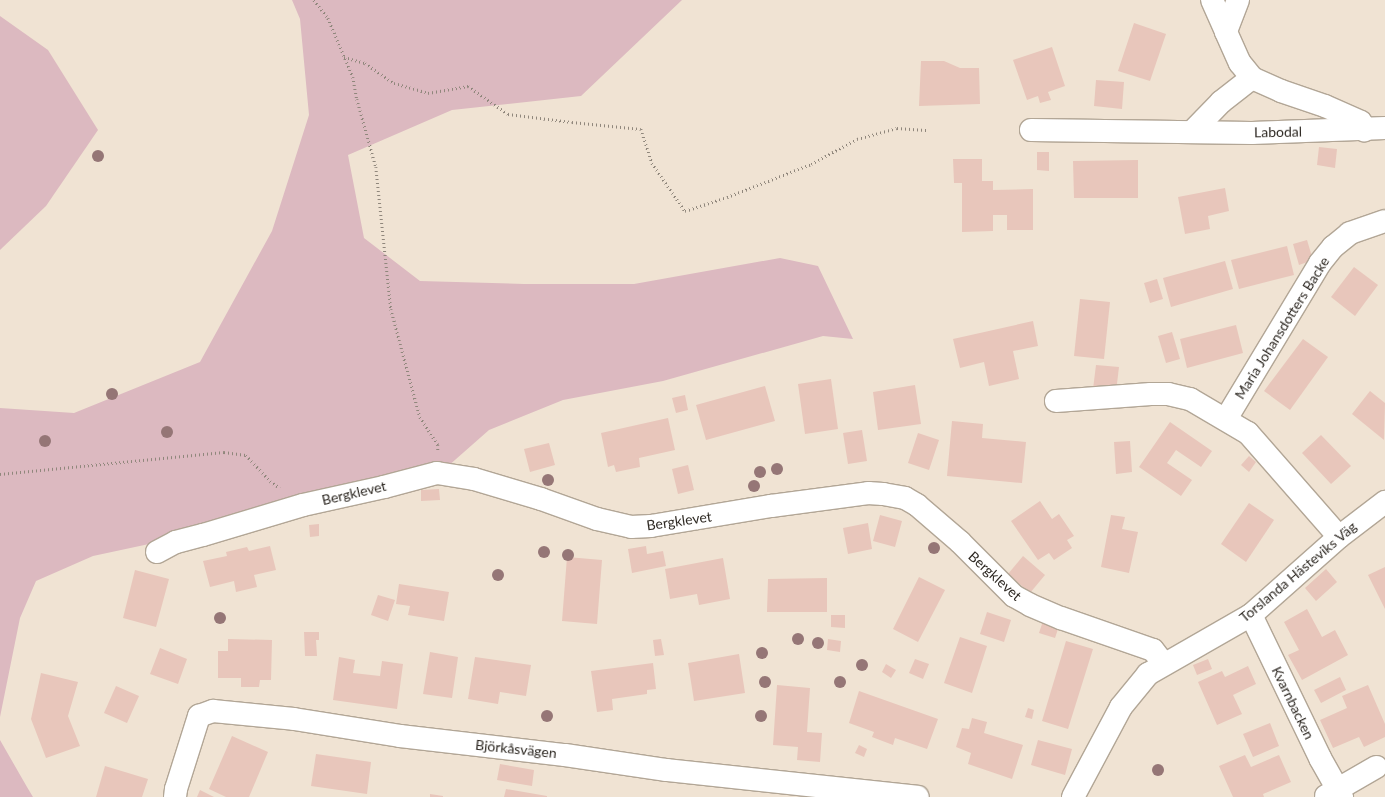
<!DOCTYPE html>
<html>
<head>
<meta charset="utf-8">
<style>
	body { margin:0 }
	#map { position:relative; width:1385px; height:797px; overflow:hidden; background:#f0e3d3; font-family:Lato,sans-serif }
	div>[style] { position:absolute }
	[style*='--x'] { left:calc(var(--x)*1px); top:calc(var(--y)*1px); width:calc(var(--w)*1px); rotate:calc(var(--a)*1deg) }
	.green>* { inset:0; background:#dcb9c0 }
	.building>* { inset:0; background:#e8c6bb }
	.path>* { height:2.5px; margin-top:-1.25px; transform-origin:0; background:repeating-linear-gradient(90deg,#90877c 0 1px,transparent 0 4px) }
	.roads { filter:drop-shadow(1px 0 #b2a696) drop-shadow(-1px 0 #b2a696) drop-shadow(0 1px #b2a696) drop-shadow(0 -1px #b2a696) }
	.minor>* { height:22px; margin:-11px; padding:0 11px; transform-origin:11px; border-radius:11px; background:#fff }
	.trees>* { width:12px; height:12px; margin:-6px; border-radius:50%; background:#957676 }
	span { translate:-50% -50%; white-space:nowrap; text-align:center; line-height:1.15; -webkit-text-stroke:4px #fff; paint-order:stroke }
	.street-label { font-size:14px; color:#2e2923 }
</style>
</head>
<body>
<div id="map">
	<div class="green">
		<div style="clip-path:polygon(292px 0,682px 0,581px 96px,452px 110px,348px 155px,364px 238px,420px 281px,524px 284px,634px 284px,780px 258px,818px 266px,853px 339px,823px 336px,663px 381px,563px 400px,489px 430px,447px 467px,191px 535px,93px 556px,36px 581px,20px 618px,0 717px,0 408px,74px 413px,200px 362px,272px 231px,309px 115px,300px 19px)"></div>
		<div style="clip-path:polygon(0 16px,48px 50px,98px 130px,46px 206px,0 250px)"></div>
		<div style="clip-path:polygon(0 740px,27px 787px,33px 797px,0 797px)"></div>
	</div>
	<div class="building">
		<div style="clip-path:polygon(1134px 23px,1166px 34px,1150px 81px,1118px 71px)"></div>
		<div style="clip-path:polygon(1052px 47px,1065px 86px,1048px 92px,1051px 100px,1040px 103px,1038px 96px,1027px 100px,1013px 60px)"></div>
		<div style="clip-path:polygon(921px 61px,944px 61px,960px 68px,979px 68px,980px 104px,919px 106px)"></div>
		<div style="clip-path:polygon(1096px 80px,1124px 82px,1122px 109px,1094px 106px)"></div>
		<div style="clip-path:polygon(1319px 147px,1337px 149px,1335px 168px,1317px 165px)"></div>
		<div style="clip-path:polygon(1037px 152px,1049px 152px,1049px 171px,1037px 170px)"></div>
		<div style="clip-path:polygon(953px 159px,982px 159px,982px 181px,993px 181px,993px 190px,1033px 189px,1033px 230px,1007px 230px,1007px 215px,993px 215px,993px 231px,962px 232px,962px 183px,954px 183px)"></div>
		<div style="clip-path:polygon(1138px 160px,1138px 198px,1074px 198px,1073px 161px)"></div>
		<div style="clip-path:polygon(1225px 188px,1229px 211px,1208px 216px,1210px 229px,1185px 234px,1178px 197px)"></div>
		<div style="clip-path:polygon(1307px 240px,1313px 260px,1299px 265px,1293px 244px)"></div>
		<div style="clip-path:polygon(1287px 246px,1294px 275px,1239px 289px,1231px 260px)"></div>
		<div style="clip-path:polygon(1225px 261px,1233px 289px,1171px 307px,1163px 278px)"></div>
		<div style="clip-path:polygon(1354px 267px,1378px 285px,1355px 316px,1331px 297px)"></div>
		<div style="clip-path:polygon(1157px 279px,1163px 299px,1150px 303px,1144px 283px)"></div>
		<div style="clip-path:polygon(1080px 299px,1110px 302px,1104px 359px,1074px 356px)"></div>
		<div style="clip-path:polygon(1033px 321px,1038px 346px,1013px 351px,1019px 379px,989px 386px,984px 362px,960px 368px,953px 339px)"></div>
		<div style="clip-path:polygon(1236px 325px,1243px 353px,1187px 368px,1180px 339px)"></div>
		<div style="clip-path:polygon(1172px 332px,1180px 359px,1166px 363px,1158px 336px)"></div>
		<div style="clip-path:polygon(1303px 339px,1328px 357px,1290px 410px,1264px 391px)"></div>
		<div style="clip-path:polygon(1096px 365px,1119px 367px,1116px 392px,1093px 389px)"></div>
		<div style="clip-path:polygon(831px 379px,838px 429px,805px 434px,798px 384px)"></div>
		<div style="clip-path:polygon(915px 385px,921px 424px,878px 430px,873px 392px)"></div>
		<div style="clip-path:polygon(765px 386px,775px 421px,706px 440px,696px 405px)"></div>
		<div style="clip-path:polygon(1370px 391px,1385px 403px,1384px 440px,1352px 414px)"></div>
		<div style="clip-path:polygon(685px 395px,688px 410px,676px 413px,672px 398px)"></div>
		<div style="clip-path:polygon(668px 418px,675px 450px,639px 458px,640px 467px,616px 472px,614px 465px,608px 467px,601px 433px)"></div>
		<div style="clip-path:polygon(952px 421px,983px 424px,982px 438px,1026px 442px,1022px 483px,947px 476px)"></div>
		<div style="clip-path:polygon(1170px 422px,1212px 451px,1201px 467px,1176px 450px,1167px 463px,1192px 480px,1181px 496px,1139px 467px)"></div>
		<div style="clip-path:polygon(862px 430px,867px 461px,848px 464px,843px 433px)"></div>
		<div style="clip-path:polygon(918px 433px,939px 440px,929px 470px,908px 463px)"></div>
		<div style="clip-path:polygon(1321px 435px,1351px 466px,1331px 484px,1302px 453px)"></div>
		<div style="clip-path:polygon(1130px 441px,1132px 472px,1116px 474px,1114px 442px)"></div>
		<div style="clip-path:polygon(549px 443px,555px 465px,530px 472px,524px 449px)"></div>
		<div style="clip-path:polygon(1249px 456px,1256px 462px,1249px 472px,1241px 465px)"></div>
		<div style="clip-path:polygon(688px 465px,694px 490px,678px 494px,672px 469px)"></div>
		<div style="clip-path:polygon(439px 489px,440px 500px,421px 501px,421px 490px)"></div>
		<div style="clip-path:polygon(1040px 501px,1052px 519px,1059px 514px,1074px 536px,1067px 540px,1072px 548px,1054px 560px,1049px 553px,1038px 560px,1011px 521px)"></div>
		<div style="clip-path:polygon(1249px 503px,1274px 520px,1246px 562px,1221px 544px)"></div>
		<div style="clip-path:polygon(880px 515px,902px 521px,895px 547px,873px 541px)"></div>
		<div style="clip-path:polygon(1111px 515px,1125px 517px,1122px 529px,1138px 532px,1129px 573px,1101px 567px)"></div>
		<div style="clip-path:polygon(868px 523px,872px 549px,848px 554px,843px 528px)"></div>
		<div style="clip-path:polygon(319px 524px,319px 536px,310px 537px,309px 525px)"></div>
		<div style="clip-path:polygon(270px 546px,276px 570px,254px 575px,257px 587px,236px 592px,234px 581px,210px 587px,203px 561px,227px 556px,226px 552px,247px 547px,249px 551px)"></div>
		<div style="clip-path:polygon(646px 546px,647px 554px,663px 551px,666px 566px,632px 573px,628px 549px)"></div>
		<div style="clip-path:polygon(1023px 556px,1045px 575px,1030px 593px,1008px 574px)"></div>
		<div style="clip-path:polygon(567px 557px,602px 560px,597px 624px,562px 621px)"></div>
		<div style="clip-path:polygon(723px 558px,730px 599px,699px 605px,697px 594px,670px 599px,665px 569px)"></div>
		<div style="clip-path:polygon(1385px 567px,1385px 609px,1368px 575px)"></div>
		<div style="clip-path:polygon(1326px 569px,1337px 582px,1316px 601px,1305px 588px)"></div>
		<div style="clip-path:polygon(135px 570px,169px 579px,156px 627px,123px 618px)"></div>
		<div style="clip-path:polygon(919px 577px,945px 590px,918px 642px,893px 629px)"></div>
		<div style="clip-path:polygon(827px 578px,827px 612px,767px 612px,768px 579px)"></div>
		<div style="clip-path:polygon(399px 584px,449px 592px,444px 621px,408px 615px,410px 606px,396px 604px)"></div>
		<div style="clip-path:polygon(378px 595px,395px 600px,388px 621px,371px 615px)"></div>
		<div style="clip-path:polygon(1307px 609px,1322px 637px,1335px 630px,1348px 655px,1302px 680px,1288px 655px,1299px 650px,1284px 622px)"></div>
		<div style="clip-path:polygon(987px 612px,1011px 620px,1004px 642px,980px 634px)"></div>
		<div style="clip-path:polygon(831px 615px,845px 615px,845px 628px,831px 627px)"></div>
		<div style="clip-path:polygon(1043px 621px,1059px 626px,1055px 638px,1039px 633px)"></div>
		<div style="clip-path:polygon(304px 632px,319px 632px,319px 640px,316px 640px,317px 656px,305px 656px)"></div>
		<div style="clip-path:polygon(960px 637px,987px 646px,972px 693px,944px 683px)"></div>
		<div style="clip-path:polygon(228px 639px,272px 640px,271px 680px,260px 680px,259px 687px,241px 687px,241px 678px,218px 678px,218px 651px,228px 651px)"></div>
		<div style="clip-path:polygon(661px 639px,664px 655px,655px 656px,653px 640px)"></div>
		<div style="clip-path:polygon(828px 639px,841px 641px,840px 652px,827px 650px)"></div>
		<div style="clip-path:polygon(1066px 641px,1093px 649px,1068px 729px,1042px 721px)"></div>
		<div style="clip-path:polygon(160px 648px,187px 659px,178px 684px,150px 674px)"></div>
		<div style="clip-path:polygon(430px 652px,458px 657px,452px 698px,423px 694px)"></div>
		<div style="clip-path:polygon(739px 654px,745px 693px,694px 701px,688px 663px)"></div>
		<div style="clip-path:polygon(339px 657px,355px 660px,353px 673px,380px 676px,382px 661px,403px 664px,397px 709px,333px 700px)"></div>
		<div style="clip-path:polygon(475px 657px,531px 665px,526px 696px,500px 692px,498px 704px,468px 699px)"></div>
		<div style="clip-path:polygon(915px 659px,929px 664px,923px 679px,909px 673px)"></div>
		<div style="clip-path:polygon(1208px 659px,1212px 669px,1197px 675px,1193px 665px)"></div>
		<div style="clip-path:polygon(653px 663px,656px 689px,647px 690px,647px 694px,612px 699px,613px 710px,597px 712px,591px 671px)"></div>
		<div style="clip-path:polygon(886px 664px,896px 670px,891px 678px,882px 672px)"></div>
		<div style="clip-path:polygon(1248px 666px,1256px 684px,1233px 695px,1242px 714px,1217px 725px,1198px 682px,1222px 671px,1225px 677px)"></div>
		<div style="clip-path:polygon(41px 673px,78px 682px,68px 716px,80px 746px,46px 758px,31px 719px)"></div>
		<div style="clip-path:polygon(1340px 677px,1346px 690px,1321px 703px,1314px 690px)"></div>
		<div style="clip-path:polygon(777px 685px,810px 688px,807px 732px,822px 733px,820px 762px,797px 760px,798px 747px,773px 745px)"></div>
		<div style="clip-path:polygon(1368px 685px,1385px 724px,1385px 737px,1364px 747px,1359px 737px,1333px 748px,1320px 720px,1347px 708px,1342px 696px)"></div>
		<div style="clip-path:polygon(116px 686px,139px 696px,127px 723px,104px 713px)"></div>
		<div style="clip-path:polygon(859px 691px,938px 719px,927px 749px,895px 738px,893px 745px,872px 737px,874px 732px,849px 723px)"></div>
		<div style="clip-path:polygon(1028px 708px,1034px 710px,1032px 719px,1025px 717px)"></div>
		<div style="clip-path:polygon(972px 718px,987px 722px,984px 733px,1023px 745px,1012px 779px,968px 764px,971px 753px,956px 747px,962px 728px,969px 729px)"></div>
		<div style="clip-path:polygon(1270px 723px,1279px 746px,1253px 757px,1243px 734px)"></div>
		<div style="clip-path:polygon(232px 736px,268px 752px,249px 797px,226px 797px,209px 789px)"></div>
		<div style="clip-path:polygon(1038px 740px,1072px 749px,1065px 775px,1031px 765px)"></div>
		<div style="clip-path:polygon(859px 745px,867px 749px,864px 757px,855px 753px)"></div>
		<div style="clip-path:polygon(316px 754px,371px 762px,367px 794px,311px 786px)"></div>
		<div style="clip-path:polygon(1245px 755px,1251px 767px,1279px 755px,1291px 782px,1263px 794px,1264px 797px,1233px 797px,1219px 766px)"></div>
		<div style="clip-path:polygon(500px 764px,534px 770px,532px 786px,497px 780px)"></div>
		<div style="clip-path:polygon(105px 766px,148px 779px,142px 797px,96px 797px)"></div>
		<div style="clip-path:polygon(506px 789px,547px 796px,547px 797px,504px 797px)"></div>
		<div style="clip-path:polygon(200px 790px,214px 797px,197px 797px)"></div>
		<div style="clip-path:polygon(430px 794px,443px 796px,443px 797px,430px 797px)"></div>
	</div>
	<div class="path">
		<div style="--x:314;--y:0;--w:23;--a:52"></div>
		<div style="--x:328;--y:18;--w:64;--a:67"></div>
		<div style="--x:353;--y:77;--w:22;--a:80"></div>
		<div style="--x:357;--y:99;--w:71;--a:74.4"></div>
		<div style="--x:376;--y:167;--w:143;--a:84"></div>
		<div style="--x:391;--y:309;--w:112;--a:75"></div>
		<div style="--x:420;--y:417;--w:33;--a:57"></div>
		<div style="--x:438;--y:445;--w:5;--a:90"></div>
		<div style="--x:344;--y:57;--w:22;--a:16"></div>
		<div style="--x:365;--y:63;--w:35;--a:35"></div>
		<div style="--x:394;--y:83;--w:35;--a:16"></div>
		<div style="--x:428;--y:93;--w:41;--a:-9.9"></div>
		<div style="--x:468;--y:86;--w:49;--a:35"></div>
		<div style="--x:508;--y:114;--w:64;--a:7.1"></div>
		<div style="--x:572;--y:122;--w:69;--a:5.8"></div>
		<div style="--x:641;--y:129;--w:36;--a:72"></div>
		<div style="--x:652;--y:163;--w:58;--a:55.5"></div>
		<div style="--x:685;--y:211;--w:44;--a:-18.4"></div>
		<div style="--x:727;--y:197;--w:90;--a:-21.4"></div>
		<div style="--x:811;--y:164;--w:52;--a:-28.5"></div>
		<div style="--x:857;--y:139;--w:41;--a:-15.4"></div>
		<div style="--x:897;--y:128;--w:32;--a:4"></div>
		<div style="--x:0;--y:474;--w:225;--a:-5.6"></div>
		<div style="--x:224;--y:452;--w:22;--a:8"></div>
		<div style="--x:246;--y:455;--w:35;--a:47"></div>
		<div style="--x:270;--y:481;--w:12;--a:35"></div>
	</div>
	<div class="roads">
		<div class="minor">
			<div style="--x:1212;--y:0;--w:35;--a:66"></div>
			<div style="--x:1238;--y:0;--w:34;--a:111"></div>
			<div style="--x:1226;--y:32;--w:34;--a:66"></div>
			<div style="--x:1240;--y:63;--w:19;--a:51"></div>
			<div style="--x:1252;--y:78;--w:32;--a:24"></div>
			<div style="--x:1281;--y:91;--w:46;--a:18.8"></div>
			<div style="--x:1325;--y:106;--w:39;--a:24"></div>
			<div style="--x:1361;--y:122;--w:9;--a:69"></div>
			<div style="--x:1031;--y:130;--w:221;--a:0.8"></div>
			<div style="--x:1252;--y:133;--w:133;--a:-2.2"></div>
			<div style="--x:1192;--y:132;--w:42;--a:-46"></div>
			<div style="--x:1221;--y:102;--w:39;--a:-38"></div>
			<div style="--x:1056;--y:401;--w:95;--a:-4.2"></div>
			<div style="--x:1151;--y:394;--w:17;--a:0"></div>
			<div style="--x:1168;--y:394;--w:23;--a:13"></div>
			<div style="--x:1190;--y:399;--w:67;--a:30.4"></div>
			<div style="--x:1248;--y:433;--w:138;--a:48.8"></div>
			<div style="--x:1226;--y:419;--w:182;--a:-58.9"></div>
			<div style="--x:1320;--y:263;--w:21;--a:-51"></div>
			<div style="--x:1333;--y:247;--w:22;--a:-39"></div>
			<div style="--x:1350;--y:233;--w:36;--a:-19"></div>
			<div style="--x:157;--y:552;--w:21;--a:-28"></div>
			<div style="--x:176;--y:542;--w:28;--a:-15"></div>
			<div style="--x:203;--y:535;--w:104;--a:-16.7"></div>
			<div style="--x:303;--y:505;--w:83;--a:-12.5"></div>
			<div style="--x:384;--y:487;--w:55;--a:-14.8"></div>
			<div style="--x:437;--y:473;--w:37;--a:9"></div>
			<div style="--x:474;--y:479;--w:70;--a:16.6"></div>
			<div style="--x:541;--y:499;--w:59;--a:19.7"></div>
			<div style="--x:597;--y:519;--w:35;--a:13"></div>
			<div style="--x:631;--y:527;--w:20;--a:-3"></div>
			<div style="--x:651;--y:526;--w:122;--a:-9.5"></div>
			<div style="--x:771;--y:506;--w:98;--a:-7.6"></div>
			<div style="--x:868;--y:493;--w:15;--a:4"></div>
			<div style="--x:883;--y:494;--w:22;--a:10"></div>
			<div style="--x:905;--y:498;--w:14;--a:30"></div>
			<div style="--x:917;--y:505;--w:57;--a:40.7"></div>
			<div style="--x:960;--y:542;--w:76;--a:45"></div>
			<div style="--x:1014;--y:596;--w:18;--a:29"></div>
			<div style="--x:1030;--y:605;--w:34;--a:23"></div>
			<div style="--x:1061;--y:618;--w:97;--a:19.2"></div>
			<div style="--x:1153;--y:650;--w:18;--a:52"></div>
			<div style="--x:1251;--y:615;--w:159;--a:64.2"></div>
			<div style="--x:1320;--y:758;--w:45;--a:60.6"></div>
			<div style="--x:1326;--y:796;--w:58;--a:-30.1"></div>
			<div style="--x:175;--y:797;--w:8;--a:-83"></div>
			<div style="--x:176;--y:789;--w:77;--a:-72.5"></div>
			<div style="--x:199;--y:716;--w:15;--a:-20"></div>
			<div style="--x:213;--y:711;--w:81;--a:5.6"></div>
			<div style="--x:294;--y:719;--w:107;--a:9.1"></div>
			<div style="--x:400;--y:736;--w:166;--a:6.6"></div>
			<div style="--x:565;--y:755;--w:103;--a:8.4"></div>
			<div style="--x:667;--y:770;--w:252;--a:6.1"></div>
			<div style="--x:1073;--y:797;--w:102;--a:-61.9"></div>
			<div style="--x:1121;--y:707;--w:43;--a:-50.7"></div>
			<div style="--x:1148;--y:674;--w:119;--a:-29.8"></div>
			<div style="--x:1251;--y:615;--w:118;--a:-41.6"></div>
			<div style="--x:1339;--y:537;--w:58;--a:-37.3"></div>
		</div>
	</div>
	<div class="trees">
		<div style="left:98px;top:156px"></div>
		<div style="left:112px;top:394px"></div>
		<div style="left:167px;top:432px"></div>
		<div style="left:45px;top:441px"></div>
		<div style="left:777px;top:469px"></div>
		<div style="left:760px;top:472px"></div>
		<div style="left:548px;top:480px"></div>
		<div style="left:754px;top:486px"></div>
		<div style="left:934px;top:548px"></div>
		<div style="left:544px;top:552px"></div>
		<div style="left:568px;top:555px"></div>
		<div style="left:498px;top:575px"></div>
		<div style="left:220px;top:618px"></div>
		<div style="left:798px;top:639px"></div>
		<div style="left:818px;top:643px"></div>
		<div style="left:762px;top:653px"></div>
		<div style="left:862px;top:665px"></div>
		<div style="left:765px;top:682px"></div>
		<div style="left:840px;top:682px"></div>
		<div style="left:547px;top:716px"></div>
		<div style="left:761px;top:716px"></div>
		<div style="left:1158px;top:770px"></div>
	</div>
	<div class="street-label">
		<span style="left:1278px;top:132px;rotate:-1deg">Labodal</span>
		<span style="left:1282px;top:328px;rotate:-58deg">Maria Johansdotters Backe</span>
		<span style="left:354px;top:493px;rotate:-13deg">Bergklevet</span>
		<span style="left:679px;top:521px;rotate:-8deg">Bergklevet</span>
		<span style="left:1298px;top:572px;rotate:-40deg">Torslanda Hästeviks Väg</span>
		<span style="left:995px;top:576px;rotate:42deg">Bergklevet</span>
		<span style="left:1293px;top:703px;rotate:64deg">Kvarnbacken</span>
		<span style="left:516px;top:749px;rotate:6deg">Björkåsvägen</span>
	</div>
</div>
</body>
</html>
